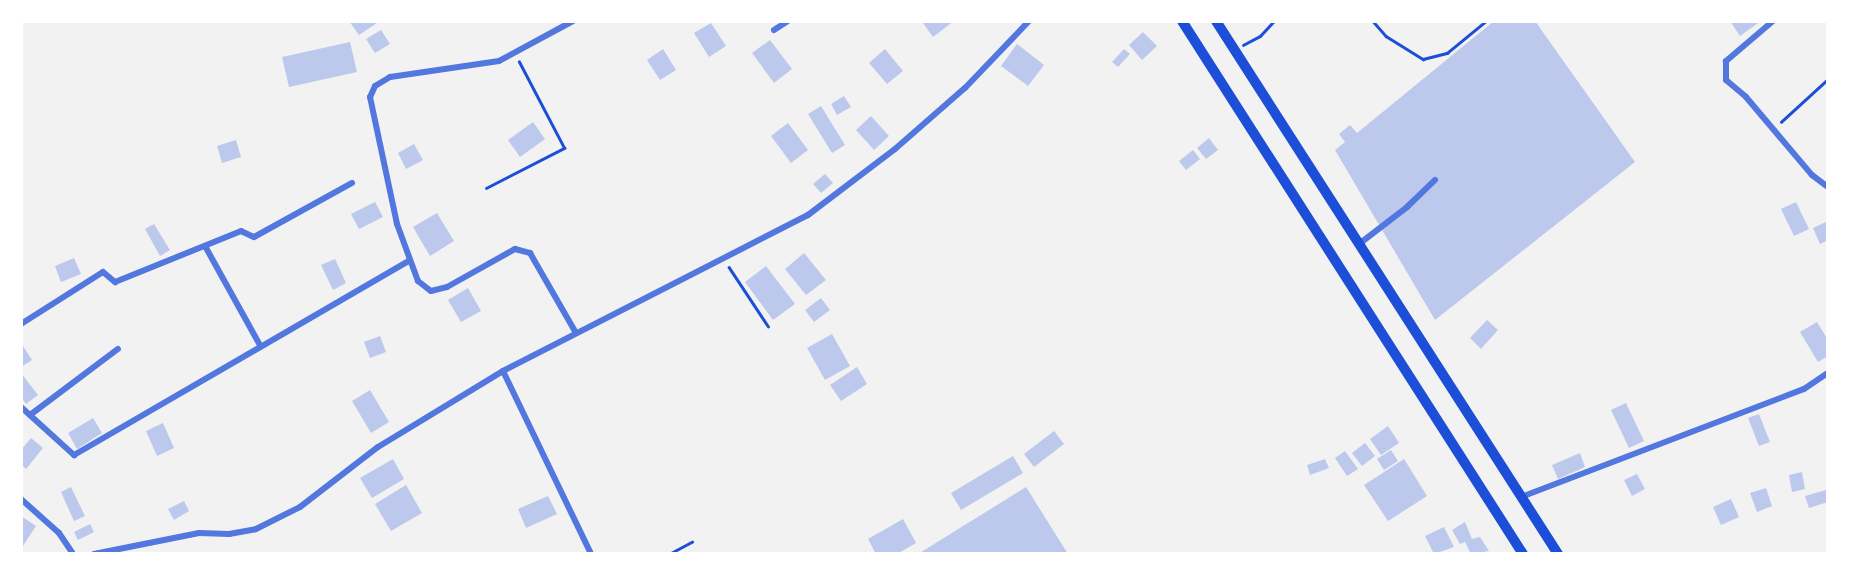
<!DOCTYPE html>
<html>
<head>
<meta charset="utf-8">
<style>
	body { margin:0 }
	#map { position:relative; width:1849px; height:575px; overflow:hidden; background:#f2f2f2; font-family:Roboto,sans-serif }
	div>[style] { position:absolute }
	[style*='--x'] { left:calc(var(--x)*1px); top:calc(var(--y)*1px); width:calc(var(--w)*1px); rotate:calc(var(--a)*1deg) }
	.building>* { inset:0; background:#bdc9ec }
	.path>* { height:2.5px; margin:-1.25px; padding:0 1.25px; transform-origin:1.25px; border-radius:1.25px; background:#1d4ed8 }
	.minor>* { height:6px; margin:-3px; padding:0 3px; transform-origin:3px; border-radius:3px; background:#5277de }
	.trunk>* { height:10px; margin:-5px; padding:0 5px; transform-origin:5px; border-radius:5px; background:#1d4ed8 }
	span { translate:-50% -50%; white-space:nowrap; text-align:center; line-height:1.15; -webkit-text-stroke:5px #fff; paint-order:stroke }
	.frame { position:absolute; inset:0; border:23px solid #fff; pointer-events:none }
</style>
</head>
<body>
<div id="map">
	<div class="building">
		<div style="clip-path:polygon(349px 21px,380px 21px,359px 35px)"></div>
		<div style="clip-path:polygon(926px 21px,954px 21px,933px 37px,923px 23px)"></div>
		<div style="clip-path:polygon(1494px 21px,1535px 21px,1635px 162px,1435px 320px,1335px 150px,1345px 142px,1339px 134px,1350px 125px,1357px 133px)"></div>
		<div style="clip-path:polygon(1730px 21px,1761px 21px,1740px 36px)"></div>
		<div style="clip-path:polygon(711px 23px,726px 46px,709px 57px,694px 33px)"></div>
		<div style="clip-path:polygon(381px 30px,390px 44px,375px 53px,366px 39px)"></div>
		<div style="clip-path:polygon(1143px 32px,1157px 46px,1142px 60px,1129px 45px)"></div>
		<div style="clip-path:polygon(770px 40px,792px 69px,774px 83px,752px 53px)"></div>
		<div style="clip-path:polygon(350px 42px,357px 72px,289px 87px,282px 57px)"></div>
		<div style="clip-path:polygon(1017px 44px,1044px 65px,1028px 86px,1001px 66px)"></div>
		<div style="clip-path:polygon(663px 49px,676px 70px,660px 80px,647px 60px)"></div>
		<div style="clip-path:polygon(885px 49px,903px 71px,887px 84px,869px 63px)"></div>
		<div style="clip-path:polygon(1124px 49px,1130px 54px,1118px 67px,1112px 62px)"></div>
		<div style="clip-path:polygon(844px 96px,851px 107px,837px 115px,831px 104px)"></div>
		<div style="clip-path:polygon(821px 106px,845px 145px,832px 153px,808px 114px)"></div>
		<div style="clip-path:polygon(871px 116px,889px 136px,874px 150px,856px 130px)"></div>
		<div style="clip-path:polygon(533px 122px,545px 139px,520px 157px,508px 140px)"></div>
		<div style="clip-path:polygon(788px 123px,808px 150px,791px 163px,771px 136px)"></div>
		<div style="clip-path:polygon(1209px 138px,1218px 150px,1206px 159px,1197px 148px)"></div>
		<div style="clip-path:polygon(236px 140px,241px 157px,222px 163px,217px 146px)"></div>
		<div style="clip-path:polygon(414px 144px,423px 160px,406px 169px,398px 153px)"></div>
		<div style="clip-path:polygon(1193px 150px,1200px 159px,1186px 170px,1179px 161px)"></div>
		<div style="clip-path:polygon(825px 174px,833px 183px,821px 193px,813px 184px)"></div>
		<div style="clip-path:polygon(375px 202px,383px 217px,359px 229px,351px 214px)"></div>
		<div style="clip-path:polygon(1796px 202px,1809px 229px,1794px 236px,1781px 209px)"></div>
		<div style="clip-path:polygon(437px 213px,454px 241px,430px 256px,413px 227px)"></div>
		<div style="clip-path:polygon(1828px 221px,1828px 240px,1820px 244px,1813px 228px)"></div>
		<div style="clip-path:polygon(154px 224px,170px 250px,160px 256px,145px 229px)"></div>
		<div style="clip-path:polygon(804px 253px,826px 280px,806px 295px,785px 269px)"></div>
		<div style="clip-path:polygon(74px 258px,81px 274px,61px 282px,55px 266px)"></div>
		<div style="clip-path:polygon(335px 259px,346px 283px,333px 290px,321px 265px)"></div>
		<div style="clip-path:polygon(766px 266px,795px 304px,773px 320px,745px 282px)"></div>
		<div style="clip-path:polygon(468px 288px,481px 311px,461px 322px,448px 300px)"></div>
		<div style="clip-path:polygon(821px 298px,830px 310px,814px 322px,805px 310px)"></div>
		<div style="clip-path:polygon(1487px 320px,1498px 330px,1481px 349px,1470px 338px)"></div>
		<div style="clip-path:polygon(1817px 322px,1828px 340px,1828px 356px,1818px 362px,1800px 332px)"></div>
		<div style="clip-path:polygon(832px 334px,850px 366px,825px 380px,807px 348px)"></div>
		<div style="clip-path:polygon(380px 336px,386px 352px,370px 358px,364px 342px)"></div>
		<div style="clip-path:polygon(21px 343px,32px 360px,21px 367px)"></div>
		<div style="clip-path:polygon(857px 367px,867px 384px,841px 401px,830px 385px)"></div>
		<div style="clip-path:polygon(21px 373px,38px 395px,26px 404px,21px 397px)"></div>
		<div style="clip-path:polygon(370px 390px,389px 422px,371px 433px,352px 401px)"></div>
		<div style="clip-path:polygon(1626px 403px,1644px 441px,1629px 448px,1611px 410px)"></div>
		<div style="clip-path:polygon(1759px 414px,1770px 442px,1759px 446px,1748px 418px)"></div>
		<div style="clip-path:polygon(93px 418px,102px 433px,77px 449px,68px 433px)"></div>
		<div style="clip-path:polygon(163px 423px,174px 448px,157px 456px,146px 431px)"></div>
		<div style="clip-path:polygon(1388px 426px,1399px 443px,1381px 455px,1370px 439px)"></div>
		<div style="clip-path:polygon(1054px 431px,1064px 444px,1034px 467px,1024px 454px)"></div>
		<div style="clip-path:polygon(31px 438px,43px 448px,26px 469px,21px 464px,21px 450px)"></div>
		<div style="clip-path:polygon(1365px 443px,1375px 456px,1362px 466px,1352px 453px)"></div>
		<div style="clip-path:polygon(1391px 450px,1398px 461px,1384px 470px,1377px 459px)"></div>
		<div style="clip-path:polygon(1345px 451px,1358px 469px,1347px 476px,1335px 458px)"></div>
		<div style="clip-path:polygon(1580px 453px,1585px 467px,1558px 479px,1552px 465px)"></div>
		<div style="clip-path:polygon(1013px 456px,1023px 473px,961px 510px,951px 493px)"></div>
		<div style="clip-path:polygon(393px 459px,404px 479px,372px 498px,360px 478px)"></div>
		<div style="clip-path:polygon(1325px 459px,1329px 468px,1310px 475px,1307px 465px)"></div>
		<div style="clip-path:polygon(1404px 459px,1427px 496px,1388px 521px,1364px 485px)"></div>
		<div style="clip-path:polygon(1802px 472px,1805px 489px,1792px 492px,1789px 475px)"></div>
		<div style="clip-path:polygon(1637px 474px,1645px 489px,1632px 496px,1624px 480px)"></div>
		<div style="clip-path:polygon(406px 485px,422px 513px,391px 531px,375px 504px)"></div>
		<div style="clip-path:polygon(71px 487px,85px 516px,74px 521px,61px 492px)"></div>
		<div style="clip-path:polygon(1026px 487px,1068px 554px,918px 554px)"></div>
		<div style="clip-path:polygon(1766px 488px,1772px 506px,1757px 512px,1750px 493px)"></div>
		<div style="clip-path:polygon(1826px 490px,1828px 502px,1809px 508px,1805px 496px)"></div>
		<div style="clip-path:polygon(548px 496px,557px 514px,526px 528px,518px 509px)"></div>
		<div style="clip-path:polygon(1731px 499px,1739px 517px,1721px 525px,1713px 507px)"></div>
		<div style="clip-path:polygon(184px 501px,189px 511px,174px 520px,168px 509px)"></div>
		<div style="clip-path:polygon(21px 516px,36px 526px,21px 549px)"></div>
		<div style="clip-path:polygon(903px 519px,916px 543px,897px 554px,876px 554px,868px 539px)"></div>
		<div style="clip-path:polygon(1465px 522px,1472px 539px,1480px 537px,1489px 551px,1471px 554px,1465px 542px,1460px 544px,1452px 530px)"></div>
		<div style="clip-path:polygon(90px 524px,94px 532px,78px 540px,74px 532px)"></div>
		<div style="clip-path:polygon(1444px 527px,1454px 547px,1434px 554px,1425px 536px)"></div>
	</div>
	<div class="path">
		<div style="--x:1373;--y:21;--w:20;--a:49"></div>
		<div style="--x:1386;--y:36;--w:44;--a:31.9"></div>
		<div style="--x:1423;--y:59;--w:25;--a:-14"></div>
		<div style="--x:1447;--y:53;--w:50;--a:-39.4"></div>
		<div style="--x:1243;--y:45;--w:19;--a:-28"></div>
		<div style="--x:1260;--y:36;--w:21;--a:-47"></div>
		<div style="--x:1781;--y:122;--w:64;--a:-42.5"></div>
		<div style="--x:486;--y:188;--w:88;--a:-27.1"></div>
		<div style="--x:564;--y:148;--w:97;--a:-117.6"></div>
		<div style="--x:729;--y:267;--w:71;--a:56.5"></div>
		<div style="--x:669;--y:554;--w:26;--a:-28"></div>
	</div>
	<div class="minor">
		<div style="--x:573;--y:21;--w:84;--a:151.6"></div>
		<div style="--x:499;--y:61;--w:110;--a:171.6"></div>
		<div style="--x:390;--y:77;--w:17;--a:149"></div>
		<div style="--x:375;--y:86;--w:12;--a:114"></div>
		<div style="--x:370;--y:97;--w:130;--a:78"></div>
		<div style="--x:397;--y:224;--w:61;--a:69.8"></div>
		<div style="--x:418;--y:281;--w:16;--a:38"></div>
		<div style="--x:431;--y:291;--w:16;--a:-14"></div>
		<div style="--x:447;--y:287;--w:78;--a:-29.2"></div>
		<div style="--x:515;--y:249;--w:16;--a:15"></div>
		<div style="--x:530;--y:253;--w:92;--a:60.1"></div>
		<div style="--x:1773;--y:21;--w:62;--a:139.6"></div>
		<div style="--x:1726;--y:61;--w:19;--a:90"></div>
		<div style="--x:1726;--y:80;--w:26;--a:40"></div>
		<div style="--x:1746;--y:97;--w:102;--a:49.8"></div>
		<div style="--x:1812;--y:175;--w:20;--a:37"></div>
		<div style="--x:774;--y:30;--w:17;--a:-33"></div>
		<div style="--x:1359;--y:244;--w:61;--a:-37.6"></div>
		<div style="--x:1407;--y:207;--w:39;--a:-44"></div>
		<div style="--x:205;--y:246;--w:115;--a:61"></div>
		<div style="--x:21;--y:324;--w:97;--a:-32.4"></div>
		<div style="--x:103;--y:272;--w:16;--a:40"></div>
		<div style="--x:115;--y:282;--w:136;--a:-22"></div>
		<div style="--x:241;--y:231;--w:14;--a:25"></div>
		<div style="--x:254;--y:237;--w:112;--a:-28.9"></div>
		<div style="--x:503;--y:371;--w:203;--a:64.3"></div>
		<div style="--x:21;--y:407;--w:72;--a:42.2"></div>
		<div style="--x:74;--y:455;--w:388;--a:-30.1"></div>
		<div style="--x:30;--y:415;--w:110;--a:-36.9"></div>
		<div style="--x:1521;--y:497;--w:303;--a:-20.9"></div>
		<div style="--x:1804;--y:389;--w:29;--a:-34"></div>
		<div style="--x:21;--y:499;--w:51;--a:41.8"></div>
		<div style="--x:59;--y:533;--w:25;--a:56"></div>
		<div style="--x:94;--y:554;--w:107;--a:-11.3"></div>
		<div style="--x:199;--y:533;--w:30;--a:2"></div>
		<div style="--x:229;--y:534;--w:27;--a:-10"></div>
		<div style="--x:256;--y:529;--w:49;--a:-26.6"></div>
		<div style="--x:300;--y:507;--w:98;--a:-37.6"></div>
		<div style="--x:378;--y:447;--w:146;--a:-31.3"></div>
		<div style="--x:503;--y:371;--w:343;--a:-27.1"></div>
		<div style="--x:808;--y:215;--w:109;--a:-37.2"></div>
		<div style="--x:895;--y:149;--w:93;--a:-41.1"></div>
		<div style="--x:965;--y:88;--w:93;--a:-46.3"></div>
	</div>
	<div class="trunk">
		<div style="--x:1182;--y:21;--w:633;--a:57.39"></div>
		<div style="--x:1216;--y:21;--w:633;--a:57.31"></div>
	</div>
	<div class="frame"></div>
</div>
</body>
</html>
